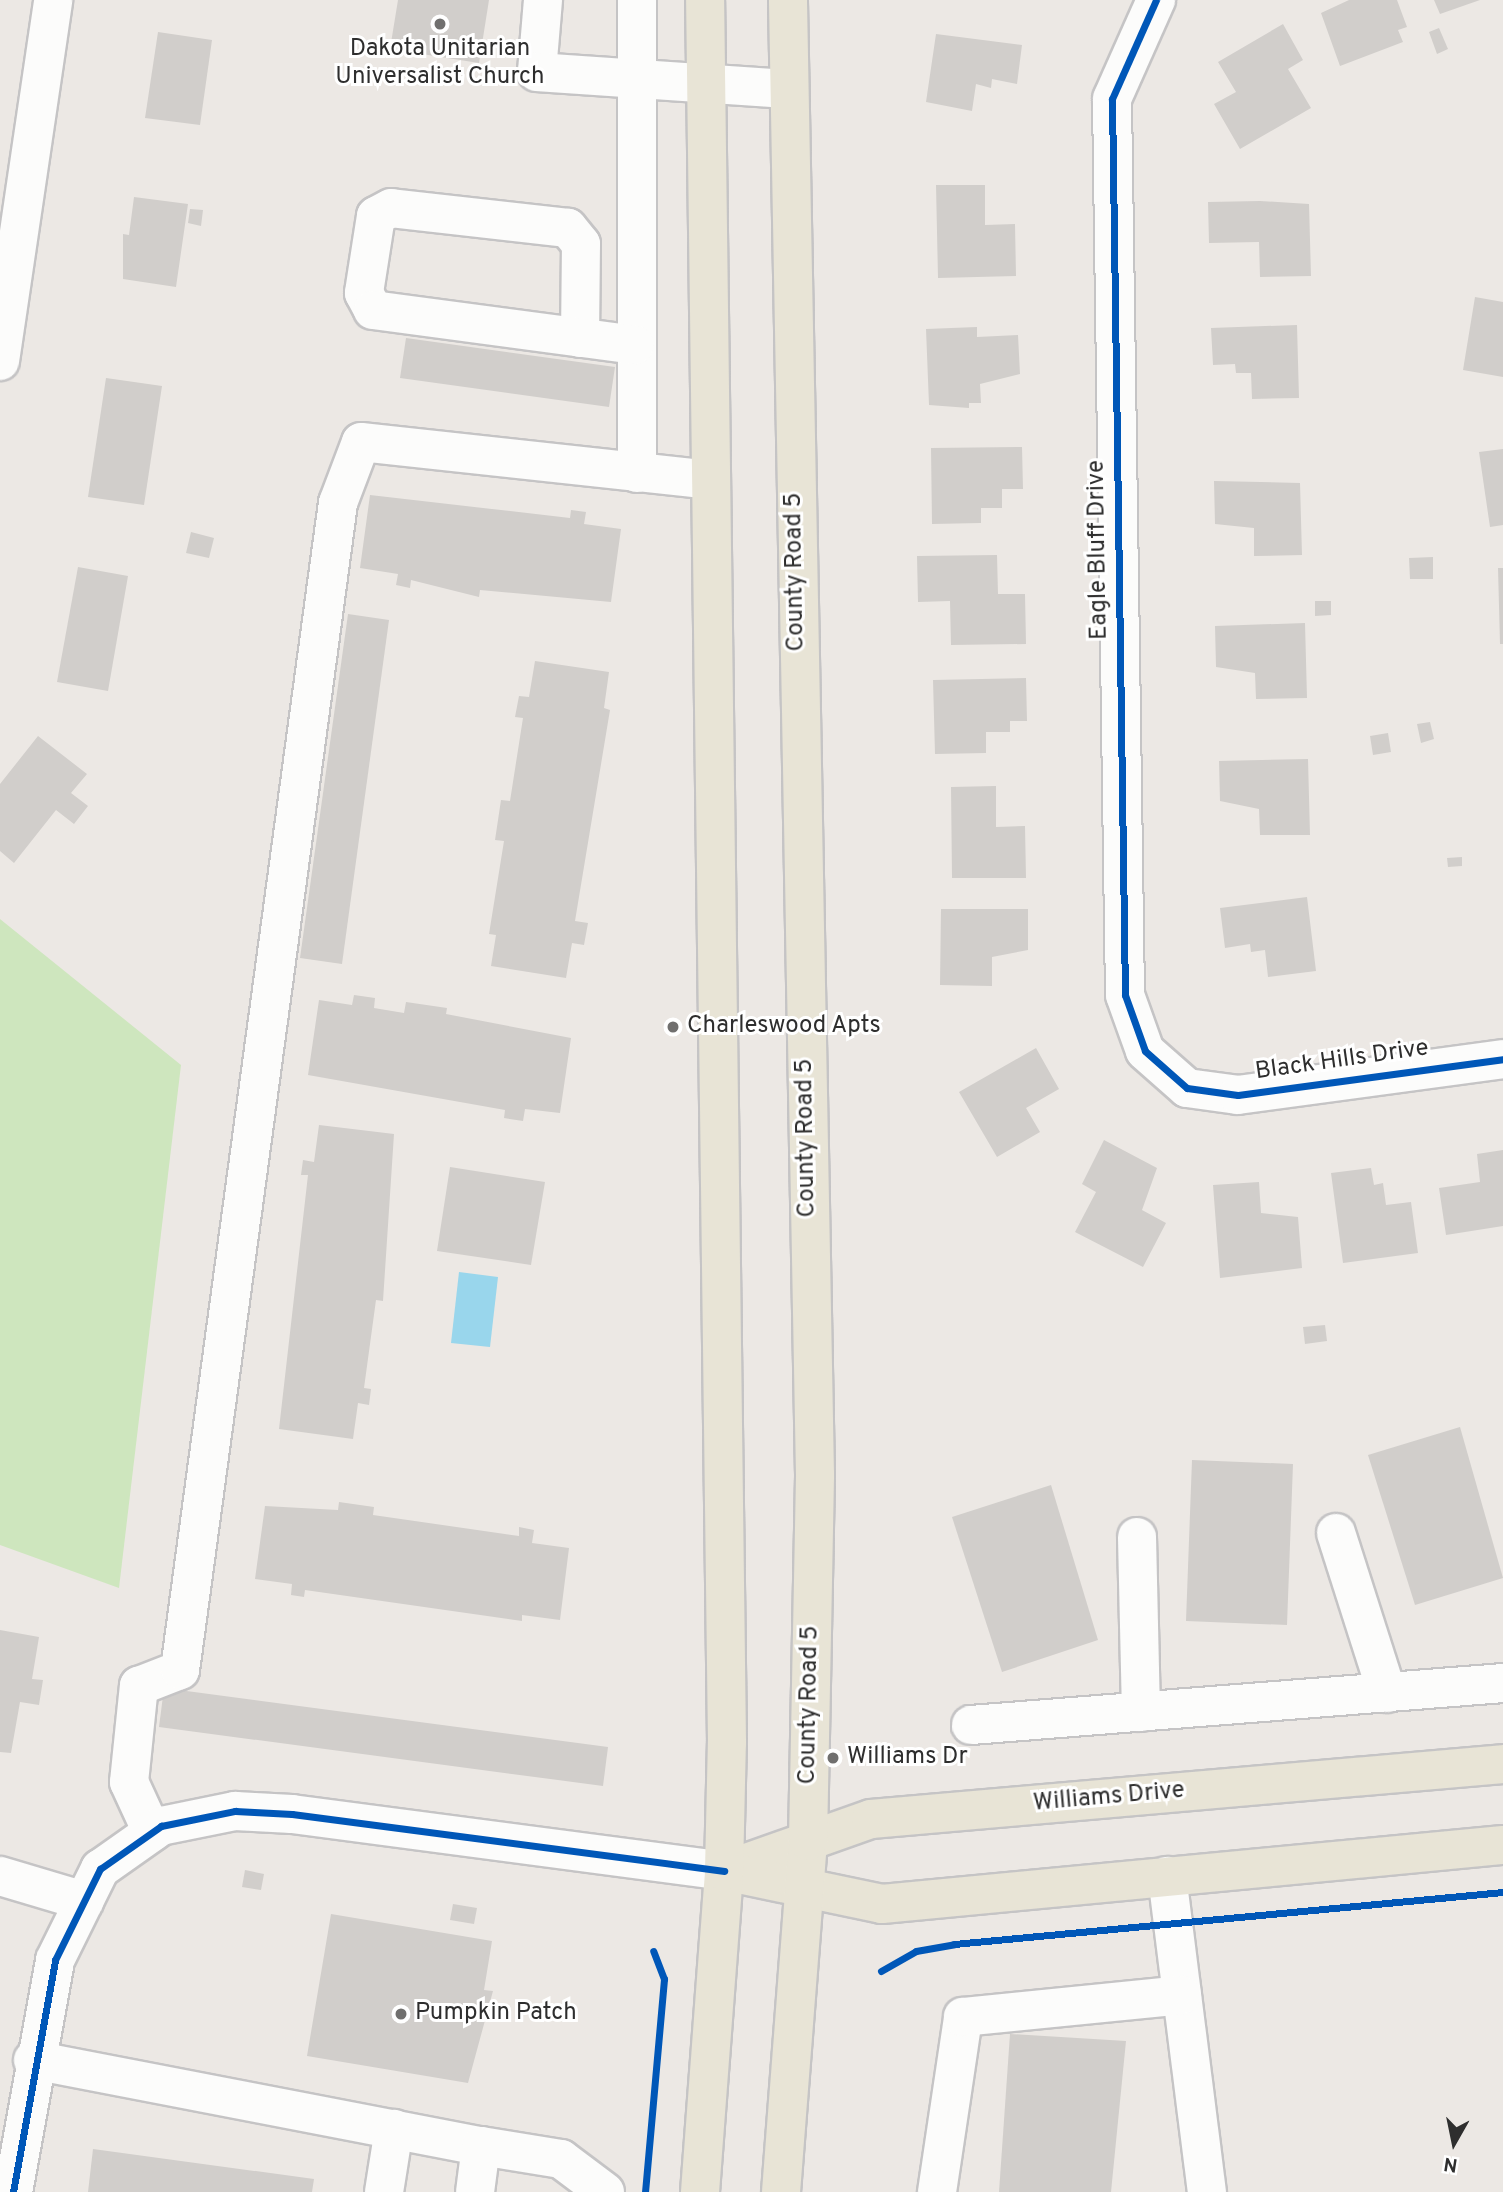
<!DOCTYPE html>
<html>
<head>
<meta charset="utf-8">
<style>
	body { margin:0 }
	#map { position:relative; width:1503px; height:2192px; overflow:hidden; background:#ece8e4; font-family:Overpass,sans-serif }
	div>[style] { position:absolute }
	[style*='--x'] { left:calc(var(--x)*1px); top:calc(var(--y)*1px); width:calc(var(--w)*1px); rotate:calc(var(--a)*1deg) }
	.green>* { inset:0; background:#cee6be }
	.water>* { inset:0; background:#99d6ec }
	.building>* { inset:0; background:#d1cecb }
	.roads { filter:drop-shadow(2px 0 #c5c4c5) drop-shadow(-2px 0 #c5c4c5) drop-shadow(0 2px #c5c4c5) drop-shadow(0 -2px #c5c4c5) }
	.minor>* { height:38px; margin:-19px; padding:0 19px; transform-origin:19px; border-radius:19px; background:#fcfcfb }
	.major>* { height:38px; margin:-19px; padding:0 19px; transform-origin:19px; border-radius:19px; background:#e8e4d6 }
	.cycleway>* { height:7px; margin:-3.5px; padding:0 3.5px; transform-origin:3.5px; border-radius:3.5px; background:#0057b8 }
	.dots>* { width:19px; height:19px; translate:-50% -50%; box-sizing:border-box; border:4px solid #fff; border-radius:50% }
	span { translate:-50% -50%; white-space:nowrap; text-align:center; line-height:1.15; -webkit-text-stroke:6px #fff; paint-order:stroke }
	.poi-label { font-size:24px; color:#2e2e2e }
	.left { translate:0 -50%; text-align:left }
	.street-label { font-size:24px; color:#2e2e2e }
	.north { position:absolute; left:1419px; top:2108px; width:70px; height:70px; -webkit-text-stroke:5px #fff; paint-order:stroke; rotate:189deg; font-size:19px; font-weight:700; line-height:28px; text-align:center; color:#2e2e2e }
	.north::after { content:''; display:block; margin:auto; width:24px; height:32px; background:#2e2e2e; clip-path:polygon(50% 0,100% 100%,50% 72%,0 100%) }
</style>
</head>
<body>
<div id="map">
	<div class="green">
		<div style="clip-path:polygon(0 919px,181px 1065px,119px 1588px,0 1545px)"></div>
	</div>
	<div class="water">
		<div style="clip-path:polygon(459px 1272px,498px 1277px,490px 1347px,451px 1343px)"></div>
	</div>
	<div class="building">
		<div style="clip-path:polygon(398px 0,489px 0,479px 63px,390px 49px)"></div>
		<div style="clip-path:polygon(1349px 0,1397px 0,1407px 27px,1398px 30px,1403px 42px,1340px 66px,1321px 13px)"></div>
		<div style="clip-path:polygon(1434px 0,1480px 0,1440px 14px)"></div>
		<div style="clip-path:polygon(1283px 24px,1303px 60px,1288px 69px,1311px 108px,1240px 149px,1214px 104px,1236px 92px,1218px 62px)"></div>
		<div style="clip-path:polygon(1439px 28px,1448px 49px,1437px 54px,1429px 32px)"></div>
		<div style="clip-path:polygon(158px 32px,212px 40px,200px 125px,145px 118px)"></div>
		<div style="clip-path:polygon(936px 34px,1022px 45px,1017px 84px,992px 79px,991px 88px,976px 84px,972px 111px,926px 102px)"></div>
		<div style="clip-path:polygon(936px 185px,985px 185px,985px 225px,1015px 224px,1016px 276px,938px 278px)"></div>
		<div style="clip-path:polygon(134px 197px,188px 204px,176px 287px,123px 279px,123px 234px,129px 235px)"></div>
		<div style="clip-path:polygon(1260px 201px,1309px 204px,1311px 276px,1260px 277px,1259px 242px,1209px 243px,1208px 202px)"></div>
		<div style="clip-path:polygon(190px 209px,203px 210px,201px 226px,188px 223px)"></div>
		<div style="clip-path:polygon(1475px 297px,1503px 302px,1503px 377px,1463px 370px)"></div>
		<div style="clip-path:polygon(1297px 325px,1299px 398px,1252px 399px,1251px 373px,1236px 373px,1235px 364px,1213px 365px,1211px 328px)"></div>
		<div style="clip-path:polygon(977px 327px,977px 337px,1018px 335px,1020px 374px,980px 384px,981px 403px,969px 403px,969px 408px,929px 405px,926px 329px)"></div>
		<div style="clip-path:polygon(406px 338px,615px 367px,609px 407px,400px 378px)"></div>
		<div style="clip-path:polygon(106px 378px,162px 386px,144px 505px,88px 497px)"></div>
		<div style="clip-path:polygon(1022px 447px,1023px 489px,1002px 489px,1002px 508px,981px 508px,981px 523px,932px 524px,931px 448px)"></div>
		<div style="clip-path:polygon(1503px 449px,1503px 525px,1490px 527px,1479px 452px)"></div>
		<div style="clip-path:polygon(1214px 481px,1300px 483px,1302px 555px,1254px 556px,1254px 528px,1215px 524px)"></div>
		<div style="clip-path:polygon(370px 495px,570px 518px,571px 510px,586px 512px,584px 524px,621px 529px,611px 602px,480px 590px,479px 597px,411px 580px,410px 588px,396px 585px,398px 574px,360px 568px)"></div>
		<div style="clip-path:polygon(191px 532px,214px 538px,209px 558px,186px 553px)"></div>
		<div style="clip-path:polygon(997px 555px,998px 594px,1025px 594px,1026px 644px,951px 645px,950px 601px,918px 602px,917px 556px)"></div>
		<div style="clip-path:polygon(1433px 557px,1433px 579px,1410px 579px,1409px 558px)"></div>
		<div style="clip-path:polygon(78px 567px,128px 576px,108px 691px,57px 682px)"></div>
		<div style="clip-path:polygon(1498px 568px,1503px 568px,1503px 644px,1500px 644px)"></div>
		<div style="clip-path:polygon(1315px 601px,1331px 601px,1331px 615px,1315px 616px)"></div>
		<div style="clip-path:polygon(348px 614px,389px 620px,342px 964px,300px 958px)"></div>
		<div style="clip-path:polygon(1305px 623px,1307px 698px,1256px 699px,1255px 673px,1216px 667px,1215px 626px)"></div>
		<div style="clip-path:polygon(535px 661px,609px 672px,604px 708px,610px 710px,575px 921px,588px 923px,584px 945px,572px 943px,566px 978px,491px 966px,496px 935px,489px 934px,504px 841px,495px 840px,501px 800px,510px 801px,523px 718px,515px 717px,519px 696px,529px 697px)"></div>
		<div style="clip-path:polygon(1026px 678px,1027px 721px,1010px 721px,1010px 732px,986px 732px,986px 753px,935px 754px,933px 680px)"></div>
		<div style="clip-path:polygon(1430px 722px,1434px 739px,1421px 743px,1417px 724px)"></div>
		<div style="clip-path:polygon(1388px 733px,1391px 752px,1373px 755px,1370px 736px)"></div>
		<div style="clip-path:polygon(38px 736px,87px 774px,71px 793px,88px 806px,74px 824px,56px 810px,14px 863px,0 851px,0 784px)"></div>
		<div style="clip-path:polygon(1308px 759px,1310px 835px,1260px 835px,1259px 809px,1220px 801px,1219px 761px)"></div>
		<div style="clip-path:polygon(996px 786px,996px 827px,1025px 826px,1026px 878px,952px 878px,951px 787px)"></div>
		<div style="clip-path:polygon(1462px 857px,1462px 866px,1448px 867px,1447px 858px)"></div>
		<div style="clip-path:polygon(1307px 897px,1316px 971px,1268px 977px,1265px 950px,1251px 952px,1250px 944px,1225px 948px,1220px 908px)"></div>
		<div style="clip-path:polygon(941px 909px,1028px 909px,1028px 950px,992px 957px,992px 986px,940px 985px)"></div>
		<div style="clip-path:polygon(354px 995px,375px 998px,374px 1008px,404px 1013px,406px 1002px,447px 1008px,446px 1014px,571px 1038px,560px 1113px,525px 1109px,523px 1121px,504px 1118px,505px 1110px,308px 1075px,319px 1000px,352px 1005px)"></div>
		<div style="clip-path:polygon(1036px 1048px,1059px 1089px,1026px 1108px,1040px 1132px,997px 1157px,959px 1092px)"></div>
		<div style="clip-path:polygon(319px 1125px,394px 1134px,383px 1301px,376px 1300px,364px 1388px,371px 1389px,369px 1405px,358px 1403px,353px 1439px,279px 1429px,308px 1175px,301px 1175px,303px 1160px,314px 1162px)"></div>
		<div style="clip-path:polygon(1104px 1140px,1157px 1168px,1142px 1210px,1166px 1223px,1143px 1267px,1075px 1232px,1096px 1192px,1082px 1184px)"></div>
		<div style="clip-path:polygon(1503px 1150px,1503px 1226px,1446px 1235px,1439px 1188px,1480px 1182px,1477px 1154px)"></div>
		<div style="clip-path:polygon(450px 1167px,545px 1182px,531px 1265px,437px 1251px)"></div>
		<div style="clip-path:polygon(1371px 1168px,1374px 1185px,1383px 1183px,1386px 1205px,1411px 1202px,1418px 1253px,1343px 1263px,1331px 1173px)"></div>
		<div style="clip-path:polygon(1259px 1182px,1261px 1213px,1298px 1217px,1302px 1268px,1220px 1278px,1213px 1185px)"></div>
		<div style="clip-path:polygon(1325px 1325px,1327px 1341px,1305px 1344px,1303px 1327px)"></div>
		<div style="clip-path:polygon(1460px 1427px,1503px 1578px,1415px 1605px,1368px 1455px)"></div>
		<div style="clip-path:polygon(1192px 1460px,1293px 1464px,1287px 1625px,1186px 1621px)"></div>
		<div style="clip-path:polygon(1051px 1485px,1098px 1640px,1002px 1672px,952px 1517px)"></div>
		<div style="clip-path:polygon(339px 1502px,374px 1507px,373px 1515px,519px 1536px,519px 1527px,534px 1530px,532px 1543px,569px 1548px,560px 1620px,522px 1615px,522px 1621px,305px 1590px,304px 1597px,291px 1595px,292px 1584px,255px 1579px,265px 1506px,338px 1510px)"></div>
		<div style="clip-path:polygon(0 1630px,39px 1637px,32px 1679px,43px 1680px,39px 1705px,20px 1702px,11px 1753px,0 1752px)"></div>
		<div style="clip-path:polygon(164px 1688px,608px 1747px,603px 1786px,159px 1727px)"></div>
		<div style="clip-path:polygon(245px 1870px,264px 1874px,261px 1890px,242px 1887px)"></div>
		<div style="clip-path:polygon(453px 1904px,477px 1908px,474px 1924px,450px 1920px)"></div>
		<div style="clip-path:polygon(331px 1914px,492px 1941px,484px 1990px,493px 1991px,468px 2083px,307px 2056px)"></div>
		<div style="clip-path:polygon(1010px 2034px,1126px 2041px,1111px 2192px,999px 2192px)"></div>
		<div style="clip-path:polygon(93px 2149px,314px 2179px,312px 2192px,88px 2192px)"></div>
	</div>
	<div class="roads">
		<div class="minor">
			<div style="--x:543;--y:0;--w:72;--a:94.8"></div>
			<div style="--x:537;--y:72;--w:250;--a:3.9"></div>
			<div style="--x:637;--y:0;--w:473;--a:90"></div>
			<div style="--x:1156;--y:0;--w:108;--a:114"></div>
			<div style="--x:1112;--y:99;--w:896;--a:89.17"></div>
			<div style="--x:1125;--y:995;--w:59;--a:70.3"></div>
			<div style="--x:1145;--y:1051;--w:56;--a:41.4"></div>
			<div style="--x:1187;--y:1088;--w:51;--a:7.8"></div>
			<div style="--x:1238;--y:1095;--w:267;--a:-7.7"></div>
			<div style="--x:580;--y:338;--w:94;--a:-89.4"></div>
			<div style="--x:581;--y:244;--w:21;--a:-129"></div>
			<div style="--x:568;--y:228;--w:178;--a:-173.6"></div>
			<div style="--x:391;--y:208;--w:17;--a:152"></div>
			<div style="--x:376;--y:216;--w:78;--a:98.9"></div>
			<div style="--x:364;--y:293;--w:19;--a:62"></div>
			<div style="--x:373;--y:310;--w:264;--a:7.6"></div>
			<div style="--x:0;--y:361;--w:365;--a:-81.6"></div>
			<div style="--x:1336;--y:1533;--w:168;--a:72.3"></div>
			<div style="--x:1137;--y:1537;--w:175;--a:88.7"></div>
			<div style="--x:971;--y:1725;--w:534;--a:-4.51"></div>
			<div style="--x:152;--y:1832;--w:55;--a:-114.7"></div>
			<div style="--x:129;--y:1782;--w:97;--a:-84.1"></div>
			<div style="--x:139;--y:1686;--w:44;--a:-21.3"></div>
			<div style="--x:180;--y:1670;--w:1178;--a:-82.29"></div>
			<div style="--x:338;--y:503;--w:65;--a:-69.3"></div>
			<div style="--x:361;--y:442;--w:349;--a:6.2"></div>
			<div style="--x:0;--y:1876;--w:88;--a:16.6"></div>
			<div style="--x:1167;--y:1876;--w:319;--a:82.8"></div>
			<div style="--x:33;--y:2060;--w:456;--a:10.9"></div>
			<div style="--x:481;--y:2146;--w:46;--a:97.4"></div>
			<div style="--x:481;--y:2146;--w:81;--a:9.2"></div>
			<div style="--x:561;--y:2159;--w:55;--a:36.9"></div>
			<div style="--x:13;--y:2192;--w:236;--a:-79.7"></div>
			<div style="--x:55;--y:1960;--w:102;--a:-63.7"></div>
			<div style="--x:100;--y:1869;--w:75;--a:-35.2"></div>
			<div style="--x:161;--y:1826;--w:76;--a:-11.5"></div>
			<div style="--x:235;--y:1811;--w:57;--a:3"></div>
			<div style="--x:292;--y:1814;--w:436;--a:7.5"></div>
			<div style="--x:384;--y:2192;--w:64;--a:-81"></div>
			<div style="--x:937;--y:2192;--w:177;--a:-81.5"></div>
			<div style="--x:963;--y:2017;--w:220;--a:-5.7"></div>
		</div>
		<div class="major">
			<div style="--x:724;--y:1871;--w:156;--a:-19.5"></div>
			<div style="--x:871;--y:1819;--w:634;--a:-4.97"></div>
			<div style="--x:724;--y:1871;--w:161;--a:11.8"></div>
			<div style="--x:882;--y:1904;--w:624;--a:-5.43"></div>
			<div style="--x:700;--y:2192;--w:322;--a:-85.7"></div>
			<div style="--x:724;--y:1871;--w:129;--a:-88.7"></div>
			<div style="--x:727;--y:1742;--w:1742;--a:-90.72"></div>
			<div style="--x:781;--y:2192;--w:352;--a:-85.6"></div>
			<div style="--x:808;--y:1841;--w:366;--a:-88.9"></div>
			<div style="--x:815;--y:1475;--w:1475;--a:-91.05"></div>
		</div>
	</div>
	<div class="cycleway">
		<div style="--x:1156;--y:0;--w:108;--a:114"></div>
		<div style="--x:1112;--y:99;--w:896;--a:89.17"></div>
		<div style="--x:1125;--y:995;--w:59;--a:70.3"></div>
		<div style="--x:1145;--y:1051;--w:56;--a:41.4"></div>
		<div style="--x:1187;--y:1088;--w:51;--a:7.8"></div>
		<div style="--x:1238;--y:1095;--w:267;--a:-7.7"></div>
		<div style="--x:881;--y:1971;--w:40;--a:-29.7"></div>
		<div style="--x:916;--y:1951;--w:39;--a:-10"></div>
		<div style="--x:954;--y:1944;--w:551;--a:-5.41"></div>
		<div style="--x:13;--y:2192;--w:236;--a:-79.7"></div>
		<div style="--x:55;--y:1960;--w:102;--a:-63.7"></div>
		<div style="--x:100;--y:1869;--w:75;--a:-35.2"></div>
		<div style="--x:161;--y:1826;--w:76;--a:-11.5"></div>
		<div style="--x:235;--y:1811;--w:57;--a:3"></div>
		<div style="--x:292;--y:1814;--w:436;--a:7.5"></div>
		<div style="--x:645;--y:2192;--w:214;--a:-84.9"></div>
		<div style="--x:664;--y:1979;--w:30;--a:-111"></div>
	</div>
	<div class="dots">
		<div style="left:440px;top:24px;background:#706f6e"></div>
		<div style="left:673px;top:1027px;background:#706f6e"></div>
		<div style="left:833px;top:1758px;background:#706f6e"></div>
		<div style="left:401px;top:2014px;background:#706f6e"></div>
	</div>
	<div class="poi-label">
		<span style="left:440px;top:64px">Dakota Unitarian<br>Universalist Church</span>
		<span class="left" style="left:687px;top:1027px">Charleswood Apts</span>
		<span class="left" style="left:847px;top:1758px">Williams Dr</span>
		<span class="left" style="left:415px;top:2014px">Pumpkin Patch</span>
	</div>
	<div class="street-label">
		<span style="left:1099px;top:550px;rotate:-91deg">Eagle Bluff Drive</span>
		<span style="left:796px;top:572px;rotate:-91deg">County Road 5</span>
		<span style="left:1342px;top:1061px;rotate:-8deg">Black Hills Drive</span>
		<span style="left:807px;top:1138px;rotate:-91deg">County Road 5</span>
		<span style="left:810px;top:1705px;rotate:-89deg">County Road 5</span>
		<span style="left:1109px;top:1798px;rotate:-5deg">Williams Drive</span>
	</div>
	<div class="north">N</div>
</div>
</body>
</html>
